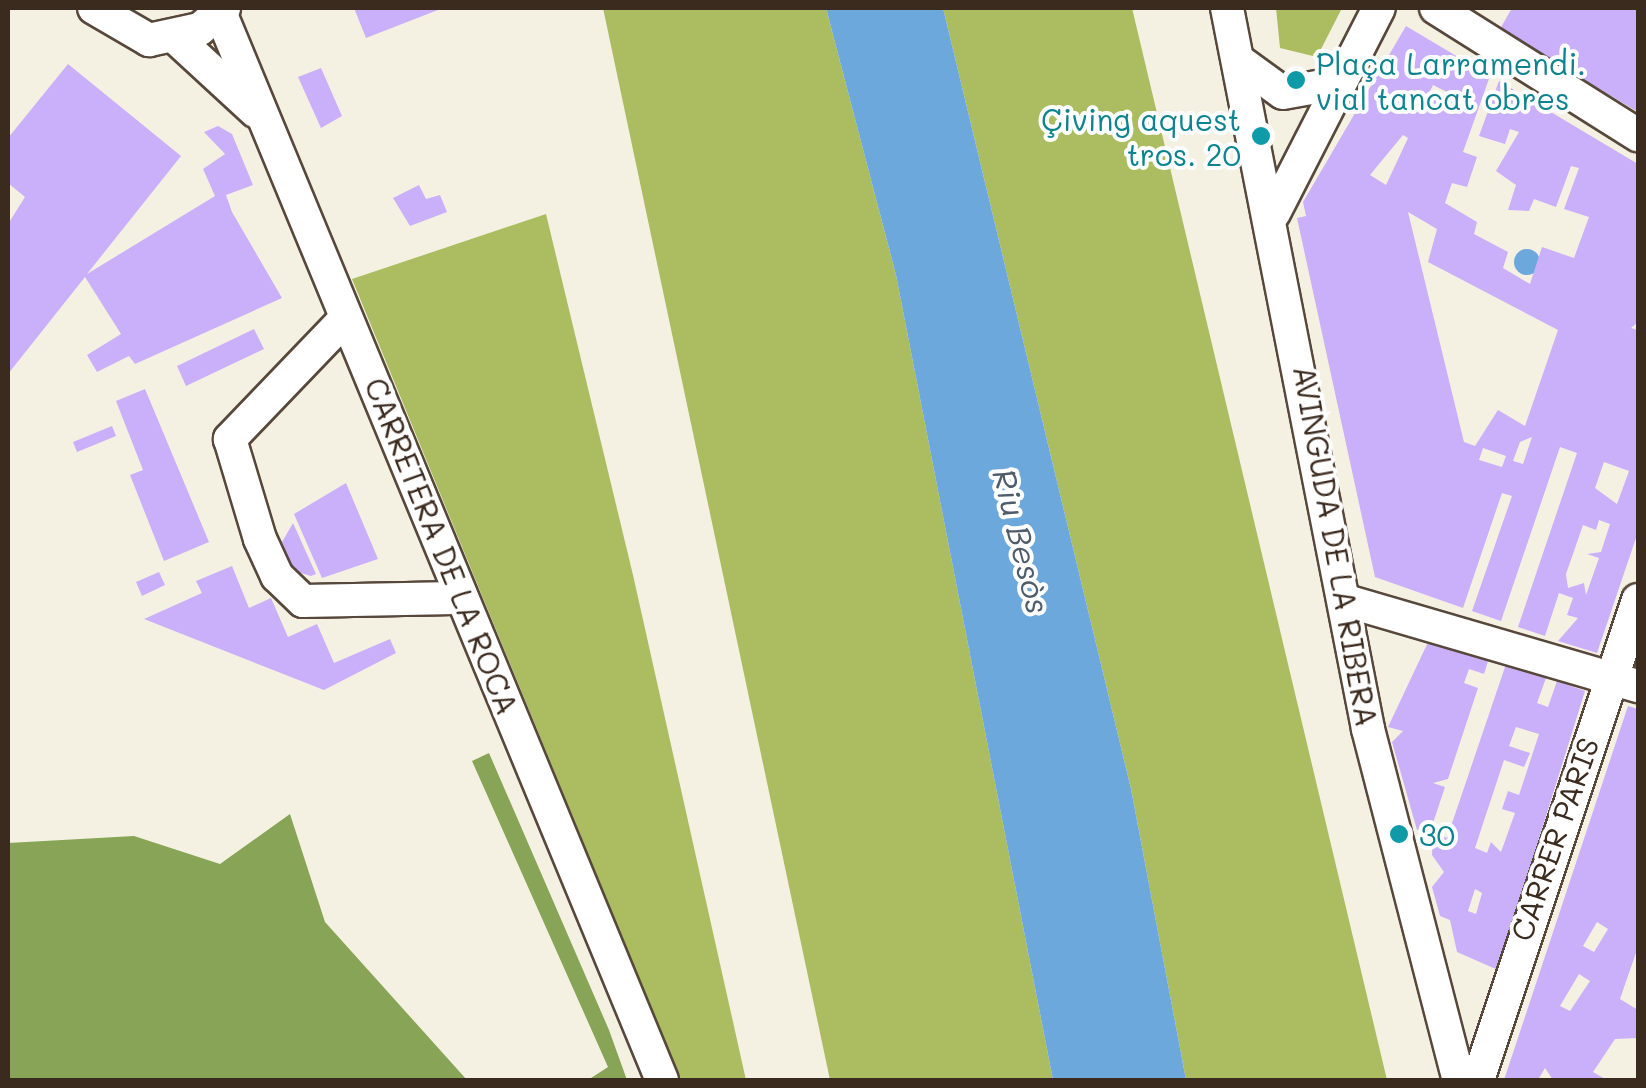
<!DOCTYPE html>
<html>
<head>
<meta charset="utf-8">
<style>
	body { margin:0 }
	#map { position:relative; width:1646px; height:1088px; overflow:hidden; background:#f5f1e2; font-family:Mali,sans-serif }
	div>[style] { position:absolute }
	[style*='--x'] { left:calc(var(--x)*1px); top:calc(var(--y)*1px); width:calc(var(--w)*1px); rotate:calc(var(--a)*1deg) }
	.green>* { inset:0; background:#abbd60 }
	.forest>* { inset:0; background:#88a456 }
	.water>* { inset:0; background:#6da8dd }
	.round { border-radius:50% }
	.building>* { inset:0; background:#caaffb }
	.roads { filter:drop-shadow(2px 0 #57483b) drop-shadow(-2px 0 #57483b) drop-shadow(0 2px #57483b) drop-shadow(0 -2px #57483b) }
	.minor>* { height:32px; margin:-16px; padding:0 16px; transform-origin:16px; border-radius:16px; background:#fff }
	.dots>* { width:28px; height:28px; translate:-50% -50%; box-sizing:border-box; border:5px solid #fff; border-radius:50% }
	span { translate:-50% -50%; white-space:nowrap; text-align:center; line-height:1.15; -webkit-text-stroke:8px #fff; paint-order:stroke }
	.culture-label { font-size:30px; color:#0d838f }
	.left { translate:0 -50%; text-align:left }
	.right { translate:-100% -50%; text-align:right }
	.street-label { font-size:30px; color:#3b2a1e }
	.water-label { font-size:32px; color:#4f5c6a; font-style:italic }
	.frame { position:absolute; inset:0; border:10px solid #3b2a1e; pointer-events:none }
</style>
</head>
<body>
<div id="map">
	<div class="green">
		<div style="clip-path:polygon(603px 8px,826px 8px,896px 275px,1053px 1080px,830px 1080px)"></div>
		<div style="clip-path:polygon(943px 8px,1132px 8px,1387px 1080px,1186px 1080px,1131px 789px)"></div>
		<div style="clip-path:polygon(1276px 8px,1342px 8px,1317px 57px,1280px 48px)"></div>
		<div style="clip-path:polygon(546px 214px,633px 575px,746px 1080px,681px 1080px,352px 279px)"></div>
	</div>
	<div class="forest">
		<div style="clip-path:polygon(489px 753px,609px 1030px,627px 1080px,588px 1080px,608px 1067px,472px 761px)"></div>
		<div style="clip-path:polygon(290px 814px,325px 922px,467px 1080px,8px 1080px,8px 843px,134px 836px,220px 864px)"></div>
	</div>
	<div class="water">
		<div style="clip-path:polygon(826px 8px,943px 8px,1131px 789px,1186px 1080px,1053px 1080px,896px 275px)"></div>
		<div class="round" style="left:1514px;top:249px;width:26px;height:26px"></div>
	</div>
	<div class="building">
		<div style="clip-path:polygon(354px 8px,443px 8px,366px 38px)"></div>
		<div style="clip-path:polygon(1512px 8px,1554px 8px,1555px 20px,1554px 8px,1638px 8px,1638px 112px,1500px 29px)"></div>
		<div style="clip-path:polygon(evenodd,1406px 26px,1490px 76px,1463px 152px,1477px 157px,1467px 187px,1452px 183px,1445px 203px,1477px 222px,1474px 234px,1508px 252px,1503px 268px,1530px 284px,1542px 247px,1574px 258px,1589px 217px,1564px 209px,1579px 168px,1571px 166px,1556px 207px,1534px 199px,1529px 211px,1508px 210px,1516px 185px,1496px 171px,1519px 132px,1510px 129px,1505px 144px,1479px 136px,1499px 81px,1638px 164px,1638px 322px,1631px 328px,1638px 330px,1638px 532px,1597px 653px,1558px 641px,1578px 618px,1567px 615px,1573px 598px,1559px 593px,1545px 636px,1518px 627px,1577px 453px,1560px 447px,1501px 621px,1472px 611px,1512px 496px,1502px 493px,1463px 608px,1375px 577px,1297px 218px,1306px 216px,1303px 202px,1406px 26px,1433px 85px,1453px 95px,1450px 101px,1430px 91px,1433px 85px,1406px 26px,1403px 135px,1408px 138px,1386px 185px,1370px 175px,1403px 135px,1406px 26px,1408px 212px,1437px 229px,1428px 262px,1558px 330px,1525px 426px,1498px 410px,1475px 446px,1464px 442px,1408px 212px,1406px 26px,1532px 437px,1523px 464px,1513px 461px,1520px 442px,1532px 437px,1406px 26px,1483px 448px,1506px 456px,1502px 467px,1479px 460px,1483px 448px,1406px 26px,1604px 462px,1629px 471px,1617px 504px,1595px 488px,1604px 462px,1406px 26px,1599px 520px,1610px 524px,1601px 552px,1587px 554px,1599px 558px,1586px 595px,1584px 583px,1568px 588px,1566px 574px,1583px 525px,1596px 530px,1599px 520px)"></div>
		<div style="clip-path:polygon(68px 64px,181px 156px,87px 274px,215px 196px,203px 169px,225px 154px,204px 132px,218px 126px,232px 134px,253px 185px,226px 195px,232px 212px,282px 298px,135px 364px,129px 356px,97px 372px,87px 355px,121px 334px,85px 277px,8px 374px,8px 224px,25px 197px,8px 183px,8px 138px)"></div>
		<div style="clip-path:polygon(321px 68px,342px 116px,321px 128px,298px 77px)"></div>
		<div style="clip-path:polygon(419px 185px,426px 199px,440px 195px,447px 212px,410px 226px,393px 198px)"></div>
		<div style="clip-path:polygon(254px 329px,264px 349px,186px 386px,177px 366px)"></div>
		<div style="clip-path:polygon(145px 389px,209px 542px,164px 561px,130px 475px,143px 470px,116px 401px)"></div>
		<div style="clip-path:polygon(112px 426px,116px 436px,77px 452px,73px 442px)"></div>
		<div style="clip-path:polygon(346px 483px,378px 559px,322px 578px,294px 514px)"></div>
		<div style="clip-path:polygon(293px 523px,316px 574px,311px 576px,294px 571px,282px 542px)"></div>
		<div style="clip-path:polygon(232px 566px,249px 608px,271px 598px,288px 637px,317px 624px,334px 663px,390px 639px,396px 653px,324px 690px,144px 619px,202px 593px,196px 581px)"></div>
		<div style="clip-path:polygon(159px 572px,165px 585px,142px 596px,136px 582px)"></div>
		<div style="clip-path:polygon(1430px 638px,1489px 658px,1484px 674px,1469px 669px,1464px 683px,1478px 688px,1448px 779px,1433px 783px,1445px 787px,1430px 832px,1417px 830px,1392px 742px,1403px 731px,1388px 727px)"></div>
		<div style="clip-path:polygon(evenodd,1506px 664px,1546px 678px,1537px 703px,1548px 707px,1557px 681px,1585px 691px,1498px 970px,1457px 952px,1450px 920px,1440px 916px,1432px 887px,1444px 872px,1432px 855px,1433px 833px,1447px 838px,1506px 664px,1516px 727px,1539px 734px,1519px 795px,1508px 791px,1502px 809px,1515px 813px,1501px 852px,1491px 842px,1487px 853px,1475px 848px,1504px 760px,1524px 767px,1530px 753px,1509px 746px,1516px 727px,1506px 664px,1475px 889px,1482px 893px,1476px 914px,1468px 911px,1475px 889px)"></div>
		<div style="clip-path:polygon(evenodd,1628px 706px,1638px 709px,1638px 947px,1620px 999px,1638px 1010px,1638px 1038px,1615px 1039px,1593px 1072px,1607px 1080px,1553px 1080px,1545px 1068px,1538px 1080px,1504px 1080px,1628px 706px,1597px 922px,1608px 929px,1594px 952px,1583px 946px,1597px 922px,1628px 706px,1579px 974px,1590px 981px,1570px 1011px,1560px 1006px,1579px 974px)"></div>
	</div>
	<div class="roads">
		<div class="minor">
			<div style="--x:94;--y:8;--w:64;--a:30.2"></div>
			<div style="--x:149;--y:40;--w:52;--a:-12.2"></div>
			<div style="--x:200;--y:29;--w:32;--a:-41"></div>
			<div style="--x:1227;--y:8;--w:735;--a:78.93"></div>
			<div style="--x:1368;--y:729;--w:363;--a:75.5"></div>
			<div style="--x:1436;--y:8;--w:239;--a:32.2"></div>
			<div style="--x:220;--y:12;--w:1156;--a:67.52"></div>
			<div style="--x:176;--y:38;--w:108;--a:42.7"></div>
			<div style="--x:1239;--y:61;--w:54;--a:36"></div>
			<div style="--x:1283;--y:93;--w:57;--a:-10.1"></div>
			<div style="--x:1274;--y:213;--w:230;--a:-62.9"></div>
			<div style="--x:346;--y:318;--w:168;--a:133.8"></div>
			<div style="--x:230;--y:439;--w:104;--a:73.3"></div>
			<div style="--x:260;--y:539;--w:41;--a:65.3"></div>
			<div style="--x:277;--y:576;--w:36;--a:44"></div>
			<div style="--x:303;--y:601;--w:159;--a:-1.1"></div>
			<div style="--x:1350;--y:602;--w:300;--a:16.3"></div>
			<div style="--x:1478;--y:1080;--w:506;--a:-71.57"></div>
		</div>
	</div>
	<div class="dots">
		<div style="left:1296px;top:80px;background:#0f9aa8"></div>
		<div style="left:1261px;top:136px;background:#0f9aa8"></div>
		<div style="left:1399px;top:834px;background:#0f9aa8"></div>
	</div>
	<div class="culture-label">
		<span class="left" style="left:1316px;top:80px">Plaça Larramendi.<br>vial tancat obres</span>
		<span class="right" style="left:1241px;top:136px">Çiving aquest<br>tros. 20</span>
		<span class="left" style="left:1419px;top:834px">30</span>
	</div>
	<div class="street-label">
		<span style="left:442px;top:546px;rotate:68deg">CARRETERA DE LA ROCA</span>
		<span style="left:1336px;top:546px;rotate:80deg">AVINGUDA DE LA RIBERA</span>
		<span style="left:1554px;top:839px;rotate:-71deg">CARRER PARIS</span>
	</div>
	<div class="water-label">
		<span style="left:1022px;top:541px;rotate:76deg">Riu Besòs</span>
	</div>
	<div class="frame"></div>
</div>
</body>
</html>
